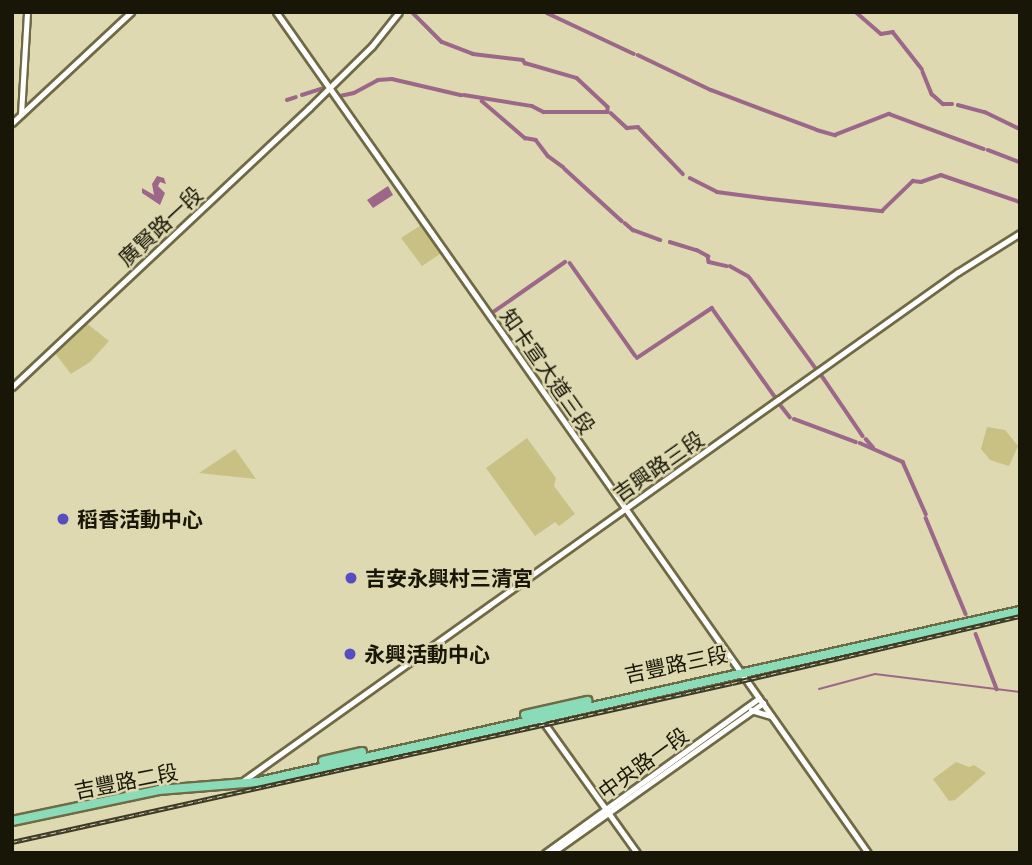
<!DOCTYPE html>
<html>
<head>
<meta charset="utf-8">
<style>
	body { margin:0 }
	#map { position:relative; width:1032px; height:865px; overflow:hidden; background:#ded9b1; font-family:Manrope,"Noto Sans TC",sans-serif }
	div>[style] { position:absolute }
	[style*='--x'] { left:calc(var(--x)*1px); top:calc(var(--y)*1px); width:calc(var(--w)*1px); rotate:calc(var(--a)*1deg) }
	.green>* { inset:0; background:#c9c083 }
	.water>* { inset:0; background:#9c6789 }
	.stream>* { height:2px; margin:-1px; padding:0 1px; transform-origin:1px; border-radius:1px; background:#9c6789 }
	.canal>* { height:3.5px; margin:-1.75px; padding:0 1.75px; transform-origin:1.75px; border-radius:1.75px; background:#9c6789 }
	.roads { filter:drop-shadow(2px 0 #6f6a46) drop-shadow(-2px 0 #6f6a46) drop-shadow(0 2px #6f6a46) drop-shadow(0 -2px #6f6a46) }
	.tertiary>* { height:5px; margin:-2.5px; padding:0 2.5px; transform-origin:2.5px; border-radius:2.5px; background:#fff }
	.primary>* { height:8px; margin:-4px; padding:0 4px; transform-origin:4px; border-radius:4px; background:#8adcb9 }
	.rail>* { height:4.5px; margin-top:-2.25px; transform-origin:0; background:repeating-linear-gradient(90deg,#ded9b1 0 5px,#3c3926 0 10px); box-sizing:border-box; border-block:2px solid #3c3926 }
	.dots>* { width:19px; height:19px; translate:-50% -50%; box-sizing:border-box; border:4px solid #ded9b1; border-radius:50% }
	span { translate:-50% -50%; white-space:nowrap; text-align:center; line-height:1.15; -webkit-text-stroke:5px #ded9b1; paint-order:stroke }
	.street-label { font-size:21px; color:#181607 }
	.poi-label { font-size:21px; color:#181607; font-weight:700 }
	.left { translate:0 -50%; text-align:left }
	.frame { position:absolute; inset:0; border:14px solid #181607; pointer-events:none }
</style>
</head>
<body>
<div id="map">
	<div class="green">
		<div style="clip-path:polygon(421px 225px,440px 254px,422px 266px,401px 238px)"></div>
		<div style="clip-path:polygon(85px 322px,109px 341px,90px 362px,71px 374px,54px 352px)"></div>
		<div style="clip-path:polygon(987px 427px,1005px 430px,1018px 446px,1009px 466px,990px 460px,981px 449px)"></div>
		<div style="clip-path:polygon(527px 438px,556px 478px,554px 486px,575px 514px,559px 526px,555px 522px,535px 536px,486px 468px)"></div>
		<div style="clip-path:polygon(235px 449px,256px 479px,199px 473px)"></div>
		<div style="clip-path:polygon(956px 762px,969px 767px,974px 765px,986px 773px,955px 800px,949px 801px,933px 779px)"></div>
	</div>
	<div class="water">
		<div style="clip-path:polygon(157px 176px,164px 178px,166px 184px,160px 182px,158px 186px,165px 193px,160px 205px,142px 193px,142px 188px,154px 195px,152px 184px)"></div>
		<div style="clip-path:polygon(388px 186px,393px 195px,373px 208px,367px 200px)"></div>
	</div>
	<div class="stream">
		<div style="--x:819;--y:689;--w:58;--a:-15"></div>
		<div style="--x:875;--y:674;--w:146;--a:7.1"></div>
	</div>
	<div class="canal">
		<div style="--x:412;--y:12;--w:42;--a:45"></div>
		<div style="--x:442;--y:42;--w:33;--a:21"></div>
		<div style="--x:473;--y:54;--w:50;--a:6.8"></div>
		<div style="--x:523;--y:60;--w:4;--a:56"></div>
		<div style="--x:525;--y:63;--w:54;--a:16.1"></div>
		<div style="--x:577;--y:78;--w:42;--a:43.1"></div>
		<div style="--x:608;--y:107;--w:5;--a:90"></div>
		<div style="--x:856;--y:12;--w:33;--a:41"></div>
		<div style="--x:881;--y:34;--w:12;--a:-9"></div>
		<div style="--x:893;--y:32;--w:47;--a:51.9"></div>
		<div style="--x:547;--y:13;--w:96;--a:25.2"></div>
		<div style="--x:638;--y:55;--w:81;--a:25.6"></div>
		<div style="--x:711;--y:90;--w:111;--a:20.6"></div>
		<div style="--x:923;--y:72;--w:24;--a:68"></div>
		<div style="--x:932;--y:94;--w:15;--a:42"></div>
		<div style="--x:943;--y:104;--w:9;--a:0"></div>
		<div style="--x:302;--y:95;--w:22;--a:-18"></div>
		<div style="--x:464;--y:95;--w:69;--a:9.2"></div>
		<div style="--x:532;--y:106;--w:13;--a:27"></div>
		<div style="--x:544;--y:112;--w:63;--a:0"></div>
		<div style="--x:340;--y:96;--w:14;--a:-12"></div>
		<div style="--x:354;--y:93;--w:27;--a:-28"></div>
		<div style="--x:378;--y:80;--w:14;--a:-4"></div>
		<div style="--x:392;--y:79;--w:71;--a:13.1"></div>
		<div style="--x:287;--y:100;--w:9;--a:-18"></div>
		<div style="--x:482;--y:101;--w:57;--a:40.7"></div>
		<div style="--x:525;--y:138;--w:11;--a:10"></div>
		<div style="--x:536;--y:140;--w:20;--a:53"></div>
		<div style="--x:548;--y:156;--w:19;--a:36"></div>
		<div style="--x:958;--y:105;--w:28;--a:15"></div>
		<div style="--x:985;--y:112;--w:39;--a:26"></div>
		<div style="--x:611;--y:113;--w:22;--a:43"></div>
		<div style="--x:627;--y:128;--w:11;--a:-5"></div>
		<div style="--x:638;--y:127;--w:65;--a:46.2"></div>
		<div style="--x:817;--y:130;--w:19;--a:16"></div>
		<div style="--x:835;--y:135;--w:58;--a:-21.3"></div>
		<div style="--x:889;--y:114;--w:101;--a:20.2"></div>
		<div style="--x:988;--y:150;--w:34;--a:21"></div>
		<div style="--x:565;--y:169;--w:77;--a:42.4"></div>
		<div style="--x:690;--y:178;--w:30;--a:27"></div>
		<div style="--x:717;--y:192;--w:53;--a:7.5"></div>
		<div style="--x:771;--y:199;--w:112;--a:6.2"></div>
		<div style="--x:882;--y:211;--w:43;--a:-44.1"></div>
		<div style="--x:913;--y:181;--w:8;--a:7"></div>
		<div style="--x:921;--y:182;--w:21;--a:-19"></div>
		<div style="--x:941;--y:175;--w:83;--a:18.9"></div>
		<div style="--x:625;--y:223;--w:11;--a:41"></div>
		<div style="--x:633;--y:230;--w:29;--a:20"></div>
		<div style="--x:670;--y:242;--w:28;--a:17"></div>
		<div style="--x:697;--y:250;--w:13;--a:29"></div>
		<div style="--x:708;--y:256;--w:6;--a:81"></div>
		<div style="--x:709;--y:262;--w:18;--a:13"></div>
		<div style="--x:570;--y:263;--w:113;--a:54.8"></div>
		<div style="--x:730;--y:266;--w:21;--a:29"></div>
		<div style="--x:750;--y:278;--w:114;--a:53.9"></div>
		<div style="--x:492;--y:313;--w:89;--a:-34.9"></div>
		<div style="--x:637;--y:358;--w:90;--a:-33.7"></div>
		<div style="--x:712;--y:308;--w:110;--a:54.6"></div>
		<div style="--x:820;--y:373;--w:76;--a:55.7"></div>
		<div style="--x:779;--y:403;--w:18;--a:52"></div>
		<div style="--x:794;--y:419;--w:66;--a:20.4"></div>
		<div style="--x:866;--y:439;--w:11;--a:49"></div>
		<div style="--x:860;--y:443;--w:47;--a:23.8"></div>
		<div style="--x:903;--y:462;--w:57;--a:66.1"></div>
		<div style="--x:926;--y:518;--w:104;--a:67.4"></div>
		<div style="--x:976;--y:634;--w:59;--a:69.1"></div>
	</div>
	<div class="roads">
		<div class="tertiary">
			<div style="--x:276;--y:12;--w:1028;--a:54.86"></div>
			<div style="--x:21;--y:114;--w:102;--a:-86.6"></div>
			<div style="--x:12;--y:123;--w:163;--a:-43"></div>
			<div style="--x:12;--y:387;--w:407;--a:-43.2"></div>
			<div style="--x:309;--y:108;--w:88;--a:-44.5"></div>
			<div style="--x:372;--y:46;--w:43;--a:-51.5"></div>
			<div style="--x:751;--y:710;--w:21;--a:17"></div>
			<div style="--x:539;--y:716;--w:168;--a:54.4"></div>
			<div style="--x:240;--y:783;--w:662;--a:-35.47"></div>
			<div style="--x:779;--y:399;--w:219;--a:-35.4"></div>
			<div style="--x:958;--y:272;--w:73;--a:-32.2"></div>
			<div style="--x:545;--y:853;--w:264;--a:-35.9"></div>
			<div style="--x:552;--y:853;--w:259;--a:-35.4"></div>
		</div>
		<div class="primary">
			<div style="--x:525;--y:715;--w:64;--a:-12.7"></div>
			<div style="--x:323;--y:761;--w:40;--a:-13"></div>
			<div style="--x:12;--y:821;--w:150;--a:-11.9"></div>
			<div style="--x:159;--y:790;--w:99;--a:-4.6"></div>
			<div style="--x:258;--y:782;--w:781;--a:-12.65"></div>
		</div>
	</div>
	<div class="rail">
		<div style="--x:12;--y:842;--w:737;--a:-12.45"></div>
		<div style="--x:732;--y:683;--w:296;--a:-13.1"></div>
	</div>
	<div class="dots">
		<div style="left:63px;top:519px;background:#564dc5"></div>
		<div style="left:351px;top:578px;background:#564dc5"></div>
		<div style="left:350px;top:654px;background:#564dc5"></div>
	</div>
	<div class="street-label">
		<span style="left:160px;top:226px;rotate:-43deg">廣賢路一段</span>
		<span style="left:548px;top:371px;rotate:55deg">知卡宣大道三段</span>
		<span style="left:658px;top:466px;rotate:-35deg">吉興路三段</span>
		<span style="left:676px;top:664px;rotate:-12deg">吉豐路三段</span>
		<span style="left:643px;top:763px;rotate:-36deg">中央路一段</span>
		<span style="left:126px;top:781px;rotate:-11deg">吉豐路二段</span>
	</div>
	<div class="poi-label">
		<span class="left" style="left:77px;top:519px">稻香活動中心</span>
		<span class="left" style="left:365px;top:578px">吉安永興村三清宮</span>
		<span class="left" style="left:364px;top:654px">永興活動中心</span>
	</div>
	<div class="frame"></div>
</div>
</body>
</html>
